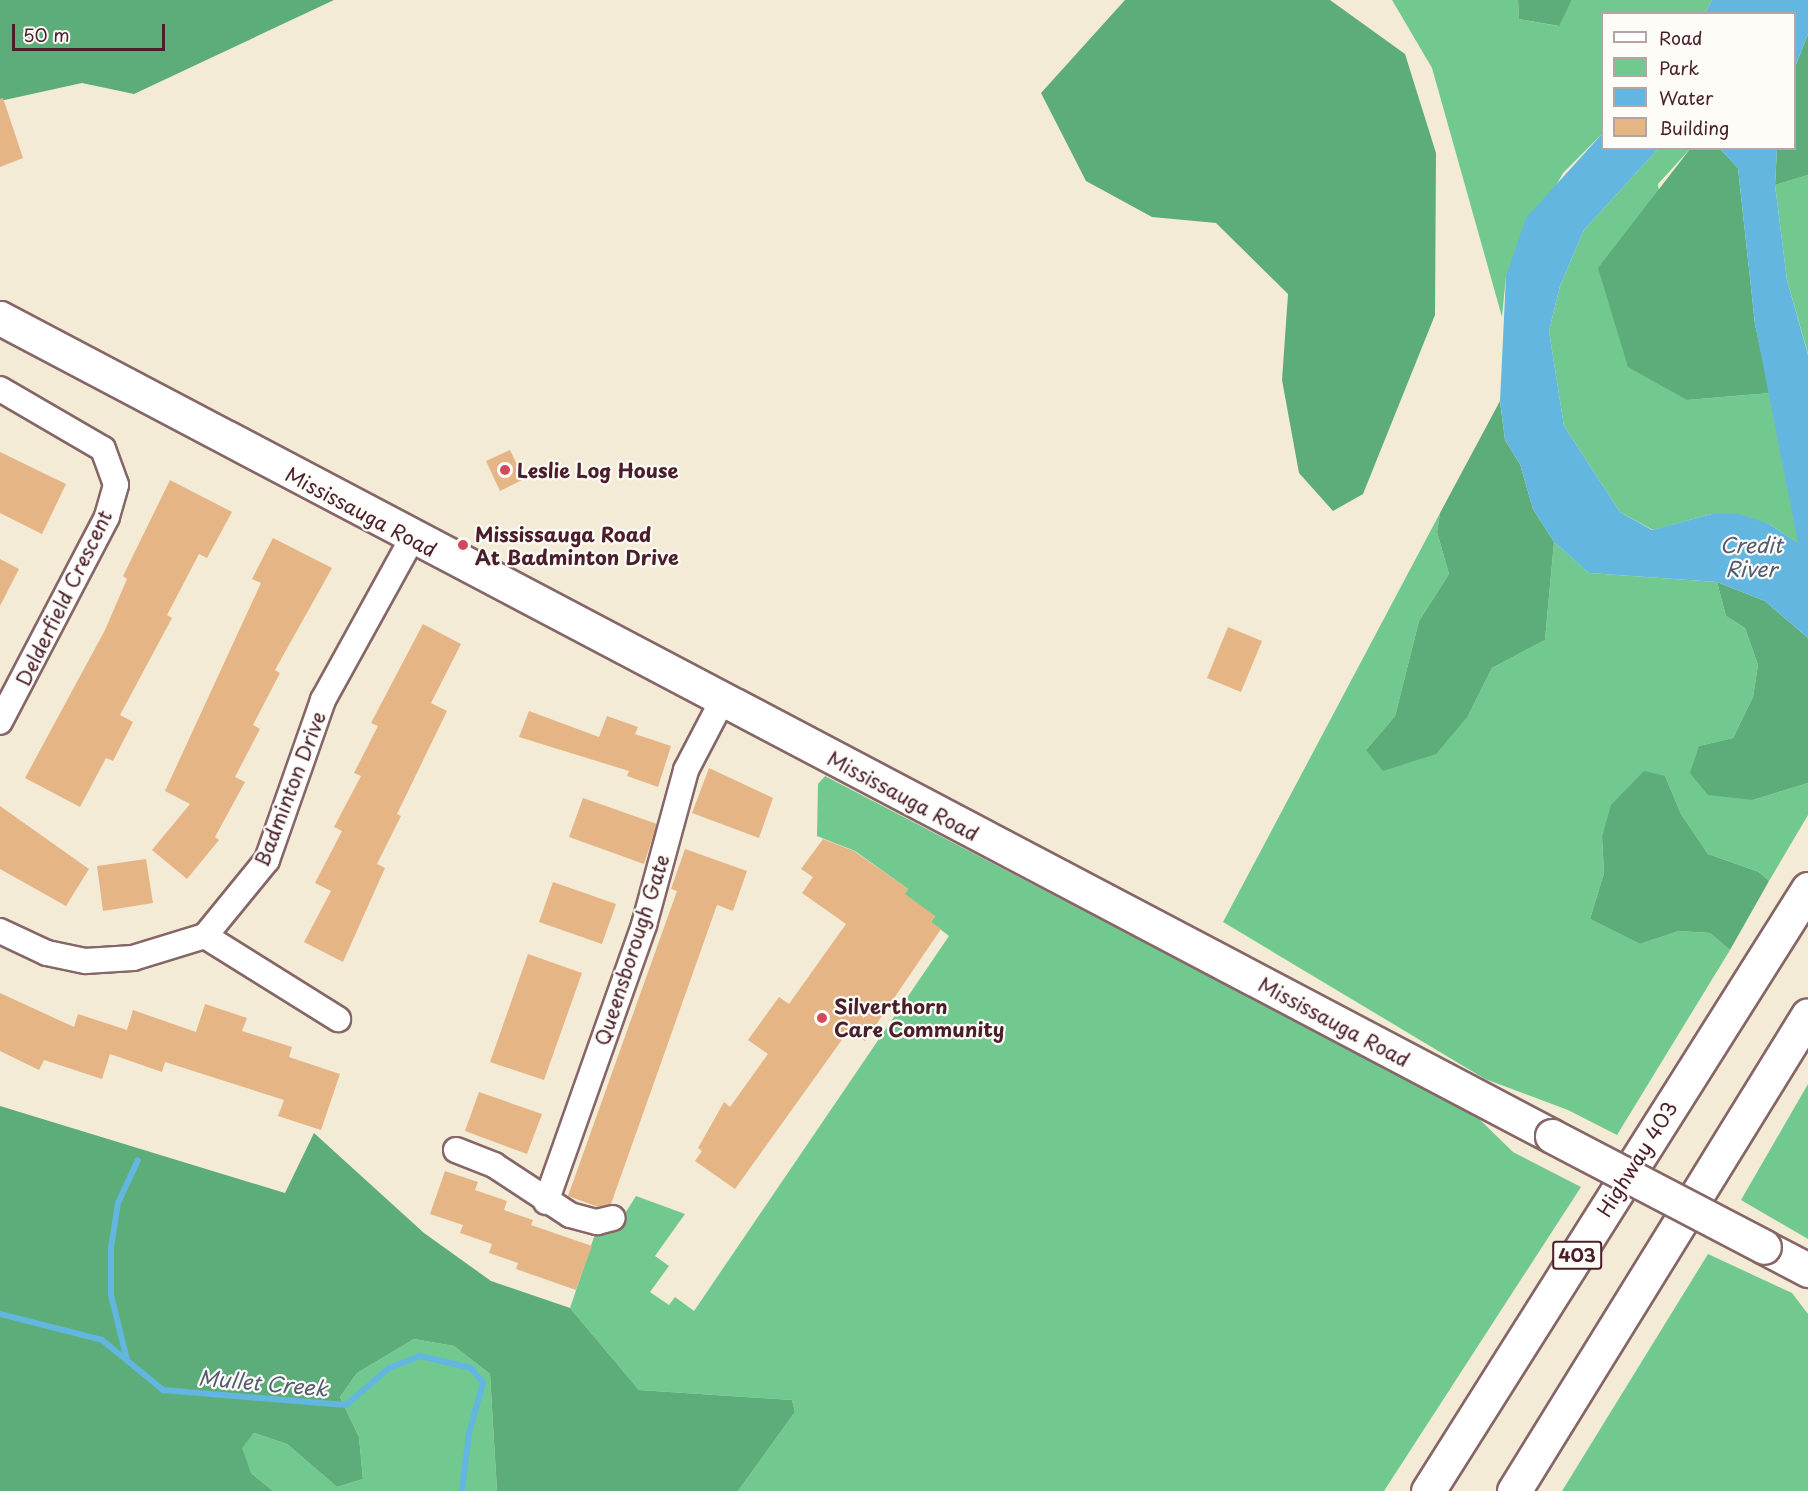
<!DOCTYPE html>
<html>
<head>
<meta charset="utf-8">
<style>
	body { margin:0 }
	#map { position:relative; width:1808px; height:1491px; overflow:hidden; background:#f4ebd6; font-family:"Playpen Sans",sans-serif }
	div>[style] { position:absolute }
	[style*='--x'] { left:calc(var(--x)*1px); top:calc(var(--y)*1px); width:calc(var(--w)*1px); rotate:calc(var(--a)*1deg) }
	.green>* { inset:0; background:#72c98f }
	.forest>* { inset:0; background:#5dad7a }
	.water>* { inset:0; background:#63b6df }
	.stream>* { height:6px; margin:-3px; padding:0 3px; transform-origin:3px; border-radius:3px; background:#63b6df }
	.building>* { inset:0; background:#e6b586 }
	.roads { filter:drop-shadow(2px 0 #866667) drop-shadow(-2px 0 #866667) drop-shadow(0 2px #866667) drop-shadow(0 -2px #866667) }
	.street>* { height:24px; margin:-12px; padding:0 12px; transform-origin:12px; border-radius:12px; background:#fff }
	.secondary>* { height:33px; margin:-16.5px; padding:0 16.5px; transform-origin:16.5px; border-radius:16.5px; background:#fff }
	.highway>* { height:33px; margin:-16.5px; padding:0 16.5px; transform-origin:16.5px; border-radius:16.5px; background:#fff }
	.bridges { filter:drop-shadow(2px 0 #866667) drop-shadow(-2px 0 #866667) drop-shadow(0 2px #866667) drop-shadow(0 -2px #866667) }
	.secondary-bridge>* { height:33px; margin:-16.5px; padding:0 16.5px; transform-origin:16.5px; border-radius:16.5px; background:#fff }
	.dots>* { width:16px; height:16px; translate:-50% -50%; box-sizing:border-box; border:3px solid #fdfcf7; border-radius:50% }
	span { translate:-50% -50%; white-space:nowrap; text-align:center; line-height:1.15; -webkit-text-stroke:4.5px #fdfcf7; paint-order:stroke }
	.shield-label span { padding:2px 4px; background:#fdfcf7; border:2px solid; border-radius:4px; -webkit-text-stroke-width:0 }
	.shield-label { font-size:18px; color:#4a1f2b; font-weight:700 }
	.poi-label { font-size:20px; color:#4a1f2b; font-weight:700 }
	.left { translate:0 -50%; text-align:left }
	.street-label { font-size:20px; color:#4a1f2b }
	.water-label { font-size:21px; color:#545b73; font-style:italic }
	.legend { position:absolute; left:1601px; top:12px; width:195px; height:138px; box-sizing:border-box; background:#fdfcf7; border:2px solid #b5a4a5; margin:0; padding:8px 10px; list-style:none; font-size:18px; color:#4a1f2b }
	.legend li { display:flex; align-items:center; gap:12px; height:30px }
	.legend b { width:30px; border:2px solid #b5a4a5 }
	.scale { position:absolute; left:12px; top:24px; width:153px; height:27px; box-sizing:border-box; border:3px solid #4a1f2b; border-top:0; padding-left:8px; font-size:18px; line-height:21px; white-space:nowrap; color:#4a1f2b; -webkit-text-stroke:4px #fdfcf7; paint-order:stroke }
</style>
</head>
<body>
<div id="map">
	<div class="green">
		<div style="clip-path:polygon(1392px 0,1518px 0,1519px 19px,1558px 26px,1572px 0,1712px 0,1705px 13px,1602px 14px,1602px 134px,1563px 173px,1506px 276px,1502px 317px,1432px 68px)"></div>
		<div style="clip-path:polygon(1658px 149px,1690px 149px,1658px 184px,1687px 400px,1770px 393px,1799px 544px,1769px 524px,1712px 514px,1653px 530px,1620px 512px,1564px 426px,1549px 331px,1560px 286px,1584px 230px)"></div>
		<div style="clip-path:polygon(1808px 175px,1808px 354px,1787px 280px,1775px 185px)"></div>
		<div style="clip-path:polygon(1440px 513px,1437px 532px,1449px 574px,1419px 621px,1395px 716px,1366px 750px,1468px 716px,1492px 668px,1545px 640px,1554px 542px,1589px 573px,1717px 582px,1726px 616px,1745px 628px,1758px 665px,1753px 697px,1733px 738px,1699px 746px,1753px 800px,1808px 783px,1808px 815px,1769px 881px,1759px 872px,1708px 854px,1681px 814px,1665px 776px,1602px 837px,1604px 873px,1590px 919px,1640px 944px,1679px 931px,1710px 933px,1730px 950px,1617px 1135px,1568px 1110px,1485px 1079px,1223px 922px)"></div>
		<div style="clip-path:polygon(825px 776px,1474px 1114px,1513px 1152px,1581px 1187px,1384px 1491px,738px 1491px,795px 1412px,792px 1400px,639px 1390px,570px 1308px,596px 1231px,617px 1226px,636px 1196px,685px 1214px,655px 1256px,669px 1266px,650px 1292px,669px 1305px,675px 1297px,694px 1311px,949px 936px,931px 922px,935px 916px,902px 898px,908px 889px,855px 851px,817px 836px,818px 784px)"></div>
		<div style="clip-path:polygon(1808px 1084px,1808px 1239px,1741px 1200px)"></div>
		<div style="clip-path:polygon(1708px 1254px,1792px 1293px,1808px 1314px,1808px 1491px,1562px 1491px)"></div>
		<div style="clip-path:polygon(414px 1339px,454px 1346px,490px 1374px,497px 1491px,273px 1491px,251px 1473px,241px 1448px,254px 1433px,287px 1444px,337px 1487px,363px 1479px,359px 1437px,340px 1397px,357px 1373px)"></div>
	</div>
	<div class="forest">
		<div style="clip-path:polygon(0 0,334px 0,134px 94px,82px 83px,0 101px)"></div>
		<div style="clip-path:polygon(1125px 0,1330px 0,1405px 54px,1436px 153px,1435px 315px,1363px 494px,1333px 511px,1299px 473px,1282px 380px,1288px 294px,1216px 223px,1152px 217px,1086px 181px,1041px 93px)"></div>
		<div style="clip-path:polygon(1518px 0,1572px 0,1559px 26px,1519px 19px)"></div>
		<div style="clip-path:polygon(1808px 34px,1808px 175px,1775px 185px,1777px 149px,1794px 148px,1795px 67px)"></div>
		<div style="clip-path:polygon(1690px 149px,1720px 149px,1738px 168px,1755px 324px,1770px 393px,1687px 400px,1628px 367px,1598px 268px)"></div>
		<div style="clip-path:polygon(1500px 401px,1505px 440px,1520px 464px,1533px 509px,1554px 542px,1545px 640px,1492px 668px,1468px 716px,1436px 754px,1383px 771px,1366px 750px,1395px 716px,1419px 621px,1449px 574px,1437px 532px,1440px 513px)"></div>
		<div style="clip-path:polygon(1717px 582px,1765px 601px,1808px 638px,1808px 783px,1753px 800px,1708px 795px,1690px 773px,1699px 746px,1733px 738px,1753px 697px,1758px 665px,1745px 628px,1726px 616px)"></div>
		<div style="clip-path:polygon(1644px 771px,1665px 776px,1681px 814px,1708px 854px,1759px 872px,1769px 881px,1730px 950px,1710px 933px,1679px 931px,1640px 944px,1590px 919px,1604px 873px,1602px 837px,1611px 805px)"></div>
		<div style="clip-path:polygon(0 1106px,285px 1193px,314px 1133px,424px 1233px,491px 1281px,570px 1308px,639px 1390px,792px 1400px,795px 1412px,738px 1491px,497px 1491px,490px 1374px,454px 1346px,414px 1339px,357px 1373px,340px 1397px,359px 1437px,363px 1479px,337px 1487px,287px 1444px,254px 1433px,242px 1448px,251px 1473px,273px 1491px,0 1491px)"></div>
	</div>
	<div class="water">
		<div style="clip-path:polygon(1712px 0,1808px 0,1808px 34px,1795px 67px,1794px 14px,1705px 13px)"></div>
		<div style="clip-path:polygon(1602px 134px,1602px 148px,1658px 149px,1584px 230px,1560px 286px,1549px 331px,1564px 426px,1620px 512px,1652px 530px,1712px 514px,1739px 514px,1769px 524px,1798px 543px,1755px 324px,1738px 168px,1720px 149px,1777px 149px,1775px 185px,1787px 280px,1808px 355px,1808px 638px,1765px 601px,1717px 582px,1589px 573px,1554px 542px,1533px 509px,1520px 464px,1505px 440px,1500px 401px,1506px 276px,1526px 218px)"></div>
	</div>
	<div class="stream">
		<div style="--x:0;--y:1314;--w:105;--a:14.3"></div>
		<div style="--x:102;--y:1340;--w:79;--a:39.3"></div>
		<div style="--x:163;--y:1390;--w:184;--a:4.7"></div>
		<div style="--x:346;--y:1405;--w:57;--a:-40.7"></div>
		<div style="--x:389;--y:1368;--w:33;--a:-21"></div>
		<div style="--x:420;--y:1356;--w:52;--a:13.2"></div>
		<div style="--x:471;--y:1368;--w:19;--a:51"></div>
		<div style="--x:483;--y:1383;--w:52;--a:105.6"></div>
		<div style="--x:469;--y:1433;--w:58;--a:96.9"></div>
		<div style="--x:127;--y:1360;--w:67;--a:-103.8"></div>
		<div style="--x:111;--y:1295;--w:47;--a:-90"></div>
		<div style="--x:111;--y:1248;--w:46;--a:-81.2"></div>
		<div style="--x:118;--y:1203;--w:47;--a:-65.1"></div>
	</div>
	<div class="building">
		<div style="clip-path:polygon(3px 98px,23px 158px,0 167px,0 99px)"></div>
		<div style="clip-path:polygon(510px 450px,524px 479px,500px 491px,486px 461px)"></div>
		<div style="clip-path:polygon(0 452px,66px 484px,42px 534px,0 513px)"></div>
		<div style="clip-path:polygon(170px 480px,232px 512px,207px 558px,199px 554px,167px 615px,172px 618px,120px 715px,133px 722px,113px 761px,106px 758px,80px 807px,25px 778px,105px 630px,127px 579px,123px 576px)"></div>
		<div style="clip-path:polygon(273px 538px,332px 568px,275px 670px,280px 673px,253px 725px,260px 729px,235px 777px,245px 782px,215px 837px,219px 840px,187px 879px,152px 850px,190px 804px,165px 791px,261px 583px,252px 579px)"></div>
		<div style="clip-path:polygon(0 559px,19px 569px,0 606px)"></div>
		<div style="clip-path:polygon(423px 624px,461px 644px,431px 703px,447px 711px,397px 814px,401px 816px,377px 864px,385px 868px,343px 962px,304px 942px,331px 891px,315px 883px,342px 831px,334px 827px,361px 776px,354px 773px,378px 726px,371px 723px)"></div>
		<div style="clip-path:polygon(1228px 627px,1262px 641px,1241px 692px,1207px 678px)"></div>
		<div style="clip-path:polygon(529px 711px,599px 737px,607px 716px,638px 727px,635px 734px,671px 746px,658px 787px,627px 776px,629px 771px,519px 737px)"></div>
		<div style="clip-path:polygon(709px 768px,773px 798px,759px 838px,692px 813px)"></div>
		<div style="clip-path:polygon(583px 798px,657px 824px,644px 864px,569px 837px)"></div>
		<div style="clip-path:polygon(0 806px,89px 869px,66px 906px,0 869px)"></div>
		<div style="clip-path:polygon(823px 839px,854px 851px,908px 889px,905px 894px,935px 916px,931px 922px,941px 929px,865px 1041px,849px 1030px,735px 1189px,695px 1161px,702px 1151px,698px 1148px,724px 1102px,730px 1107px,768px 1054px,748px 1040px,779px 997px,789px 1004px,846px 924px,802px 893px,813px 877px,801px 869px)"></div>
		<div style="clip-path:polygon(685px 849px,747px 871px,733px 911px,717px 905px,611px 1204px,598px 1207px,568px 1196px,677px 891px,671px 889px)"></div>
		<div style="clip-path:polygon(146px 859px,153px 903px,103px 911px,97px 866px)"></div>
		<div style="clip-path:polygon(553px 882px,616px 904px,602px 944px,539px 922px)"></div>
		<div style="clip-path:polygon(528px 954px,582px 973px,544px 1080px,490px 1062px)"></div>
		<div style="clip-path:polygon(0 993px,74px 1027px,78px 1014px,127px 1030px,133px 1010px,196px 1032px,205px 1004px,247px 1018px,242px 1031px,292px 1047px,289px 1057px,340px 1074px,321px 1130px,278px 1116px,284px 1100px,165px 1062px,162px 1072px,110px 1054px,102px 1079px,44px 1060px,39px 1070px,0 1051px)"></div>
		<div style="clip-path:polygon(479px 1092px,542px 1114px,527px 1154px,465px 1131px)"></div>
		<div style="clip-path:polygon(445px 1171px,478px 1182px,475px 1190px,507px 1201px,504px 1210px,533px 1220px,531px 1225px,592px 1246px,576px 1290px,516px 1269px,518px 1263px,489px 1253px,492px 1244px,460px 1233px,463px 1225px,430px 1214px)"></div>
	</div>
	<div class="roads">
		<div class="street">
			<div style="--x:0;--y:389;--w:119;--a:30.2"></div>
			<div style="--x:103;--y:449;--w:38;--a:70"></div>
			<div style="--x:116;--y:485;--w:33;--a:106"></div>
			<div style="--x:107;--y:517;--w:231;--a:117.6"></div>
			<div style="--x:0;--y:931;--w:52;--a:25.1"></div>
			<div style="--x:47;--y:953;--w:39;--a:12"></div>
			<div style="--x:85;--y:961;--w:48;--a:-3.6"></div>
			<div style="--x:133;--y:958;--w:75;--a:-17"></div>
			<div style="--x:205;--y:936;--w:98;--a:-50.8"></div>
			<div style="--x:267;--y:860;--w:170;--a:-70.7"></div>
			<div style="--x:323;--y:700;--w:184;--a:-61.1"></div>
			<div style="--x:205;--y:936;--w:157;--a:32"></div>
			<div style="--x:456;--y:1150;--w:41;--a:21.5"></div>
			<div style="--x:494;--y:1165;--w:91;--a:33.3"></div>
			<div style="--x:570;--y:1215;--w:28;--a:15"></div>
			<div style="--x:597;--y:1222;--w:16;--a:-14"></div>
			<div style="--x:546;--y:1202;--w:294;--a:-70.5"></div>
			<div style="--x:644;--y:925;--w:161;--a:-74.8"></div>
			<div style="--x:686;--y:770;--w:78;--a:-62.4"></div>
		</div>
		<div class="secondary">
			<div style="--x:0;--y:318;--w:1754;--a:27.79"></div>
			<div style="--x:1764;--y:1247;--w:50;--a:27.6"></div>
		</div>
		<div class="highway">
			<div style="--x:1428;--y:1491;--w:712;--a:-57.74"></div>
			<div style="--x:1514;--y:1491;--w:559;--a:-58.3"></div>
		</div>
	</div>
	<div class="bridges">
		<div class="secondary-bridge">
			<div style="--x:1552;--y:1136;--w:239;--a:27.6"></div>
		</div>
	</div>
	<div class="dots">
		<div style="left:505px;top:470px;background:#d1495b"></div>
		<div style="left:463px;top:545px;background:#d1495b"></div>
		<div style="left:822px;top:1018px;background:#d1495b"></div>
	</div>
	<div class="shield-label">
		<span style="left:1577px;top:1255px">403</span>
	</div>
	<div class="poi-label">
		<span class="left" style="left:517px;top:470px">Leslie Log House</span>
		<span class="left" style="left:475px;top:546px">Mississauga Road<br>At Badminton Drive</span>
		<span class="left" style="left:834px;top:1018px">Silverthorn<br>Care Community</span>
	</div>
	<div class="street-label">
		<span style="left:361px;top:512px;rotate:28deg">Mississauga Road</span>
		<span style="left:64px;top:598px;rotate:-64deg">Delderfield Crescent</span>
		<span style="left:290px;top:789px;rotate:-69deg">Badminton Drive</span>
		<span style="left:903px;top:796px;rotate:28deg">Mississauga Road</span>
		<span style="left:632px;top:950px;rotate:-72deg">Queensborough Gate</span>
		<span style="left:1334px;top:1022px;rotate:28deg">Mississauga Road</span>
		<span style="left:1637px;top:1159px;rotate:-58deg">Highway 403</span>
	</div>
	<div class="water-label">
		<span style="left:1751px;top:556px">Credit<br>River</span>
		<span style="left:263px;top:1382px;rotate:5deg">Mullet Creek</span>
	</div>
	<ul class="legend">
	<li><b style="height:8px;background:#fff"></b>Road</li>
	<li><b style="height:16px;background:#72c98f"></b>Park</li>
	<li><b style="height:16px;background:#63b6df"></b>Water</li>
	<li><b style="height:16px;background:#e6b586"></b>Building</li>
	</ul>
	<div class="scale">50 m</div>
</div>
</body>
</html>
